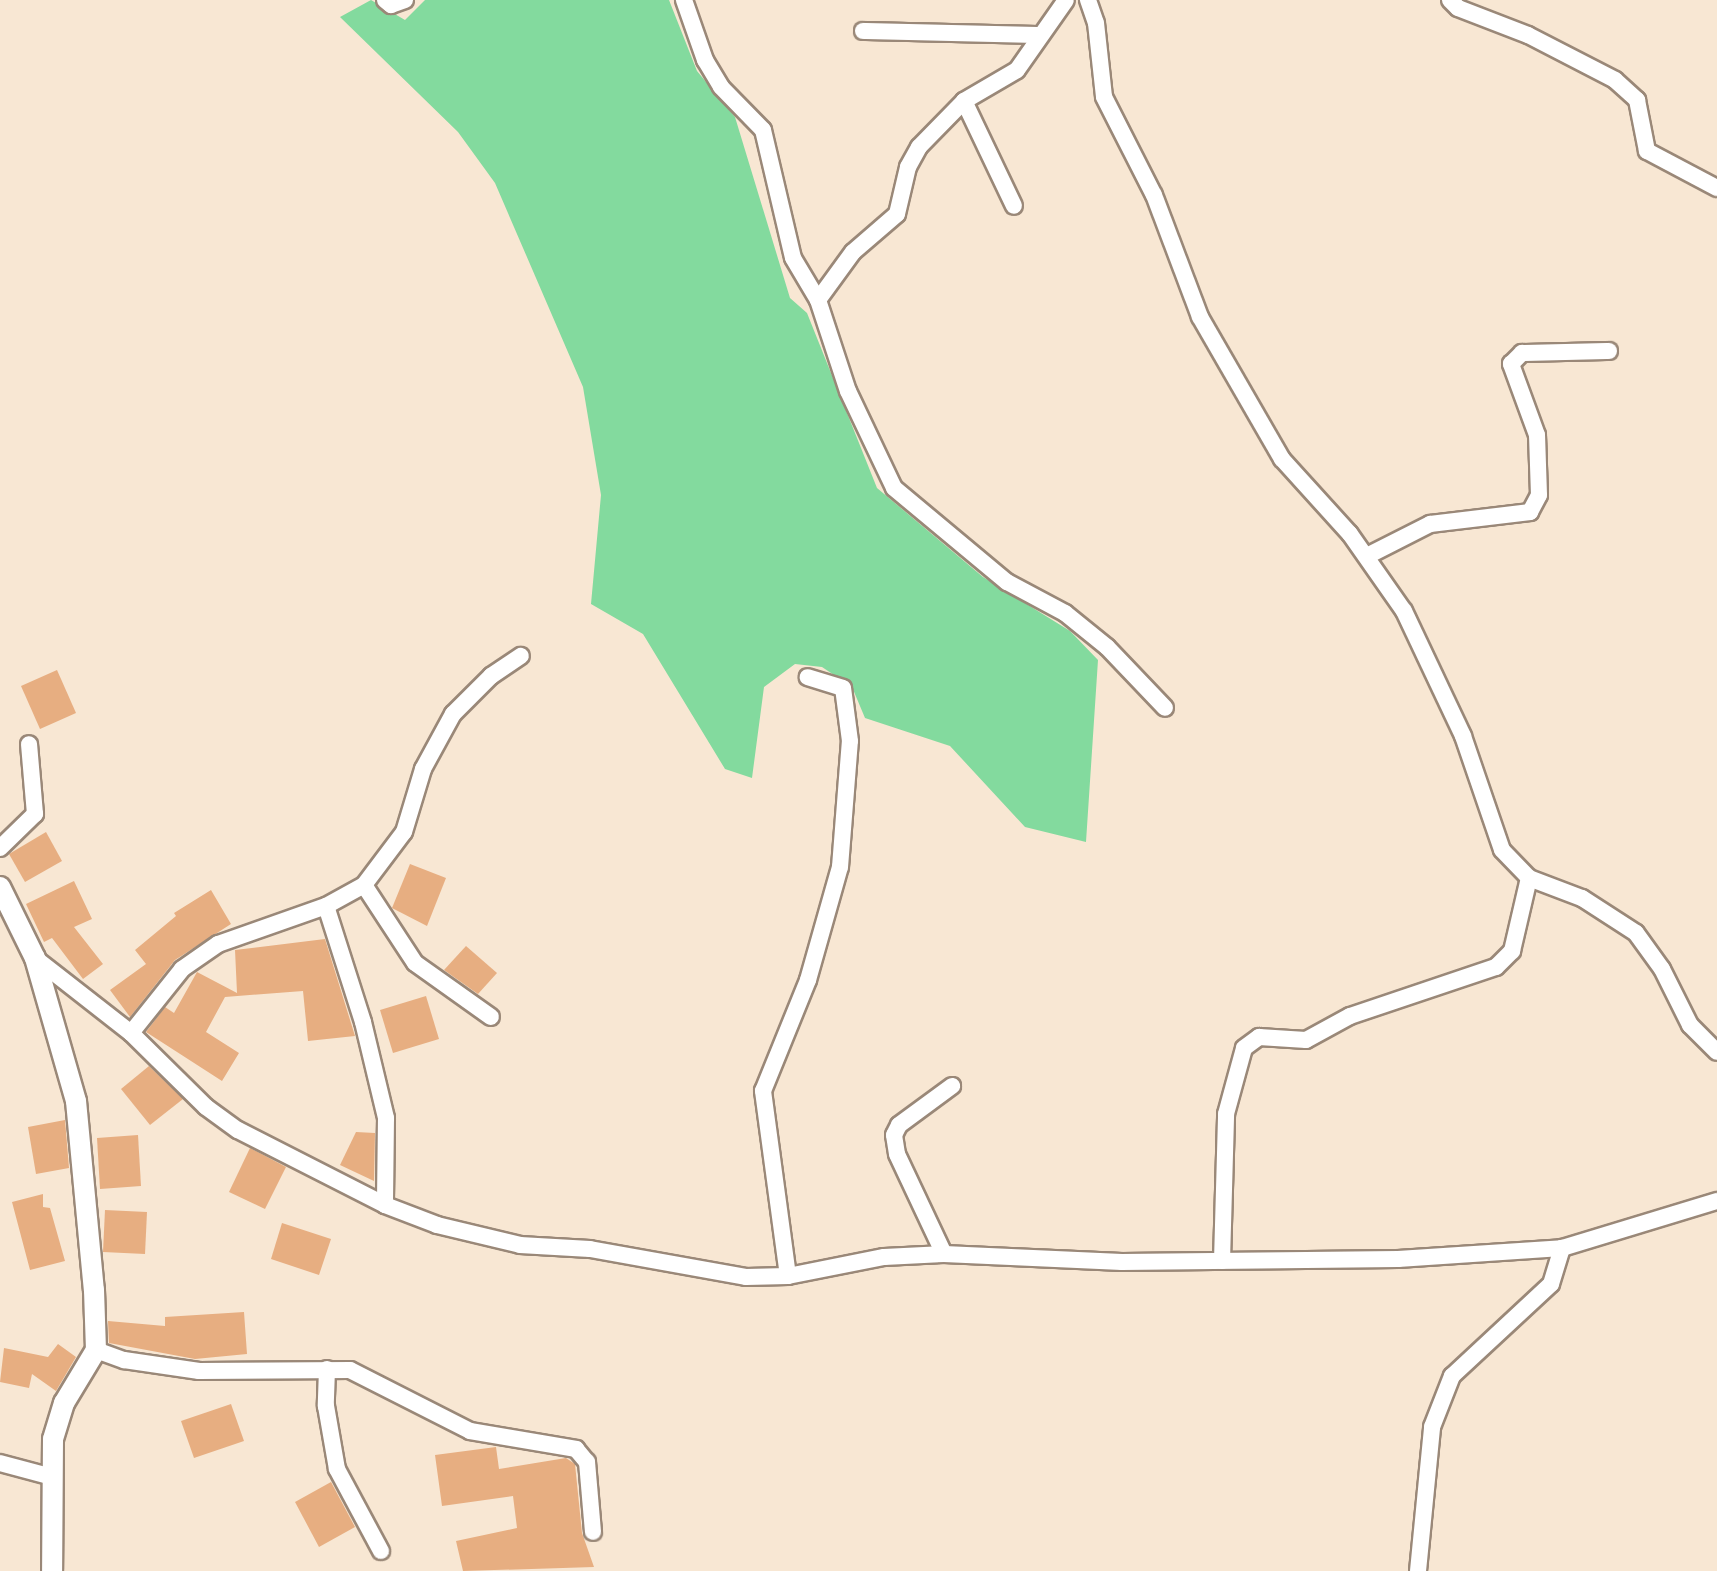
<!DOCTYPE html>
<html>
<head>
<meta charset="utf-8">
<style>
	body { margin:0 }
	#map { position:relative; width:1717px; height:1571px; overflow:hidden; background:#f8e7d3; font-family:"IM FELL French Canon",serif }
	div>[style] { position:absolute }
	[style*='--x'] { left:calc(var(--x)*1px); top:calc(var(--y)*1px); width:calc(var(--w)*1px); rotate:calc(var(--a)*1deg) }
	.green>* { inset:0; background:#83da9e }
	.building>* { inset:0; background:#e7ae81 }
	.roads { filter:drop-shadow(2px 0 #9a8878) drop-shadow(-2px 0 #9a8878) drop-shadow(0 2px #9a8878) drop-shadow(0 -2px #9a8878) }
	.minor>* { height:16px; margin:-8px; padding:0 8px; transform-origin:8px; border-radius:8px; background:#fff }
	.tertiary>* { height:20px; margin:-10px; padding:0 10px; transform-origin:10px; border-radius:10px; background:#fff }
	span { translate:-50% -50%; white-space:nowrap; text-align:center; line-height:1.15; -webkit-text-stroke:7px #fff; paint-order:stroke }
</style>
</head>
<body>
<div id="map">
	<div class="green">
		<div style="clip-path:polygon(371px 0,405px 20px,425px 0,669px 0,697px 71px,735px 117px,790px 298px,807px 313px,877px 488px,983px 577px,1070px 631px,1098px 660px,1086px 842px,1025px 827px,950px 746px,865px 718px,852px 687px,822px 667px,795px 664px,764px 687px,752px 778px,725px 769px,643px 634px,591px 604px,601px 495px,583px 387px,495px 183px,458px 132px,340px 17px)"></div>
	</div>
	<div class="building">
		<div style="clip-path:polygon(57px 670px,76px 713px,40px 729px,21px 686px)"></div>
		<div style="clip-path:polygon(46px 832px,62px 861px,25px 882px,9px 854px)"></div>
		<div style="clip-path:polygon(410px 864px,446px 878px,427px 926px,392px 908px)"></div>
		<div style="clip-path:polygon(74px 881px,92px 919px,74px 927px,103px 964px,83px 979px,52px 938px,44px 942px,26px 904px)"></div>
		<div style="clip-path:polygon(211px 890px,231px 924px,175px 960px,130px 1017px,110px 990px,146px 964px,135px 950px,176px 916px,174px 913px)"></div>
		<div style="clip-path:polygon(325px 939px,355px 1036px,308px 1041px,303px 991px,225px 997px,206px 1032px,239px 1053px,222px 1081px,146px 1032px,165px 1007px,174px 1013px,197px 972px,237px 993px,235px 950px)"></div>
		<div style="clip-path:polygon(466px 946px,497px 973px,478px 994px,444px 970px)"></div>
		<div style="clip-path:polygon(426px 996px,439px 1039px,393px 1053px,380px 1010px)"></div>
		<div style="clip-path:polygon(149px 1066px,183px 1099px,150px 1125px,121px 1089px)"></div>
		<div style="clip-path:polygon(65px 1120px,69px 1168px,36px 1174px,28px 1127px)"></div>
		<div style="clip-path:polygon(356px 1132px,375px 1133px,374px 1181px,340px 1165px)"></div>
		<div style="clip-path:polygon(138px 1135px,141px 1186px,100px 1189px,97px 1138px)"></div>
		<div style="clip-path:polygon(250px 1148px,286px 1167px,265px 1209px,229px 1192px)"></div>
		<div style="clip-path:polygon(43px 1194px,43px 1207px,50px 1208px,65px 1261px,30px 1270px,12px 1202px)"></div>
		<div style="clip-path:polygon(105px 1210px,147px 1212px,145px 1254px,103px 1252px)"></div>
		<div style="clip-path:polygon(282px 1223px,331px 1239px,319px 1275px,271px 1259px)"></div>
		<div style="clip-path:polygon(244px 1312px,247px 1354px,195px 1359px,109px 1343px,108px 1321px,165px 1326px,165px 1317px)"></div>
		<div style="clip-path:polygon(58px 1344px,76px 1357px,56px 1391px,32px 1374px,29px 1388px,0 1382px,4px 1348px,48px 1357px)"></div>
		<div style="clip-path:polygon(231px 1404px,244px 1441px,194px 1458px,181px 1421px)"></div>
		<div style="clip-path:polygon(496px 1447px,499px 1469px,566px 1458px,575px 1464px,582px 1533px,594px 1567px,463px 1571px,456px 1541px,517px 1528px,513px 1496px,442px 1506px,435px 1455px)"></div>
		<div style="clip-path:polygon(331px 1482px,355px 1527px,319px 1547px,295px 1502px)"></div>
	</div>
	<div class="roads">
		<div class="minor">
			<div style="--x:385;--y:0;--w:8;--a:40"></div>
			<div style="--x:391;--y:5;--w:15;--a:-20"></div>
			<div style="--x:684;--y:0;--w:64;--a:70.7"></div>
			<div style="--x:705;--y:60;--w:31;--a:59"></div>
			<div style="--x:721;--y:87;--w:60;--a:45.7"></div>
			<div style="--x:763;--y:130;--w:131;--a:76.8"></div>
			<div style="--x:793;--y:258;--w:49;--a:59.2"></div>
			<div style="--x:818;--y:300;--w:59;--a:-53.9"></div>
			<div style="--x:853;--y:252;--w:58;--a:-40.8"></div>
			<div style="--x:897;--y:214;--w:48;--a:-76.8"></div>
			<div style="--x:908;--y:167;--w:23;--a:-61"></div>
			<div style="--x:919;--y:147;--w:64;--a:-45.6"></div>
			<div style="--x:964;--y:101;--w:61;--a:-30.3"></div>
			<div style="--x:1017;--y:70;--w:85;--a:-55"></div>
			<div style="--x:1088;--y:0;--w:24;--a:71"></div>
			<div style="--x:1096;--y:23;--w:74;--a:83.8"></div>
			<div style="--x:1104;--y:97;--w:110;--a:63"></div>
			<div style="--x:1154;--y:195;--w:130;--a:69.3"></div>
			<div style="--x:1200;--y:317;--w:164;--a:60"></div>
			<div style="--x:1282;--y:459;--w:101;--a:47.8"></div>
			<div style="--x:1350;--y:534;--w:94;--a:55"></div>
			<div style="--x:1404;--y:611;--w:138;--a:64.7"></div>
			<div style="--x:1463;--y:736;--w:120;--a:71.1"></div>
			<div style="--x:1502;--y:850;--w:39;--a:46"></div>
			<div style="--x:1529;--y:878;--w:57;--a:20.7"></div>
			<div style="--x:1582;--y:898;--w:64;--a:32.9"></div>
			<div style="--x:1636;--y:933;--w:44;--a:54.2"></div>
			<div style="--x:1662;--y:969;--w:63;--a:63.4"></div>
			<div style="--x:1690;--y:1025;--w:38;--a:45"></div>
			<div style="--x:1450;--y:0;--w:11;--a:45"></div>
			<div style="--x:1458;--y:8;--w:75;--a:21.1"></div>
			<div style="--x:1528;--y:35;--w:98;--a:27.3"></div>
			<div style="--x:1615;--y:80;--w:30;--a:42"></div>
			<div style="--x:1637;--y:100;--w:52;--a:78.9"></div>
			<div style="--x:1647;--y:151;--w:79;--a:27.9"></div>
			<div style="--x:863;--y:31;--w:177;--a:1.3"></div>
			<div style="--x:964;--y:101;--w:116;--a:64.5"></div>
			<div style="--x:818;--y:300;--w:96;--a:71.8"></div>
			<div style="--x:848;--y:391;--w:107;--a:64.6"></div>
			<div style="--x:894;--y:488;--w:147;--a:39.8"></div>
			<div style="--x:1007;--y:582;--w:66;--a:28.1"></div>
			<div style="--x:1065;--y:613;--w:54;--a:39"></div>
			<div style="--x:1107;--y:647;--w:84;--a:46.4"></div>
			<div style="--x:1367;--y:556;--w:71;--a:-26.9"></div>
			<div style="--x:1430;--y:524;--w:101;--a:-6.8"></div>
			<div style="--x:1530;--y:512;--w:19;--a:-62"></div>
			<div style="--x:1539;--y:495;--w:60;--a:-91.9"></div>
			<div style="--x:1537;--y:435;--w:76;--a:-110.1"></div>
			<div style="--x:1511;--y:364;--w:16;--a:-45"></div>
			<div style="--x:1522;--y:353;--w:87;--a:-1.3"></div>
			<div style="--x:0;--y:848;--w:49;--a:-44.2"></div>
			<div style="--x:35;--y:814;--w:70;--a:-94.9"></div>
			<div style="--x:364;--y:885;--w:93;--a:56.8"></div>
			<div style="--x:415;--y:963;--w:93;--a:35.4"></div>
			<div style="--x:326;--y:906;--w:122;--a:72.3"></div>
			<div style="--x:363;--y:1022;--w:99;--a:76.5"></div>
			<div style="--x:386;--y:1118;--w:87;--a:90.7"></div>
			<div style="--x:35;--y:958;--w:122;--a:38"></div>
			<div style="--x:131;--y:1033;--w:105;--a:44.6"></div>
			<div style="--x:206;--y:1107;--w:39;--a:36"></div>
			<div style="--x:238;--y:1130;--w:165;--a:27"></div>
			<div style="--x:385;--y:1205;--w:56;--a:21"></div>
			<div style="--x:437;--y:1225;--w:85;--a:13.5"></div>
			<div style="--x:520;--y:1245;--w:70;--a:3.3"></div>
			<div style="--x:590;--y:1249;--w:158;--a:10.2"></div>
			<div style="--x:746;--y:1277;--w:42;--a:-1.4"></div>
			<div style="--x:788;--y:1276;--w:98;--a:-11.2"></div>
			<div style="--x:884;--y:1257;--w:60;--a:-2.9"></div>
			<div style="--x:944;--y:1254;--w:178;--a:2.6"></div>
			<div style="--x:1122;--y:1262;--w:276;--a:-0.6"></div>
			<div style="--x:1398;--y:1259;--w:164;--a:-3.8"></div>
			<div style="--x:1562;--y:1248;--w:162;--a:-16.9"></div>
			<div style="--x:131;--y:1033;--w:82;--a:-51.4"></div>
			<div style="--x:182;--y:969;--w:44;--a:-34.8"></div>
			<div style="--x:218;--y:944;--w:114;--a:-19.4"></div>
			<div style="--x:326;--y:906;--w:43;--a:-28.9"></div>
			<div style="--x:364;--y:885;--w:66;--a:-53"></div>
			<div style="--x:404;--y:832;--w:66;--a:-73.2"></div>
			<div style="--x:423;--y:769;--w:63;--a:-61.4"></div>
			<div style="--x:453;--y:714;--w:54;--a:-45"></div>
			<div style="--x:491;--y:676;--w:36;--a:-34"></div>
			<div style="--x:944;--y:1254;--w:110;--a:-115.2"></div>
			<div style="--x:897;--y:1154;--w:19;--a:-99"></div>
			<div style="--x:894;--y:1135;--w:11;--a:-63"></div>
			<div style="--x:899;--y:1125;--w:66;--a:-36.3"></div>
			<div style="--x:1222;--y:1261;--w:147;--a:-88.4"></div>
			<div style="--x:1226;--y:1114;--w:68;--a:-74.7"></div>
			<div style="--x:1244;--y:1048;--w:19;--a:-36"></div>
			<div style="--x:1259;--y:1037;--w:47;--a:3.7"></div>
			<div style="--x:1306;--y:1040;--w:50;--a:-28.6"></div>
			<div style="--x:1350;--y:1016;--w:154;--a:-18.6"></div>
			<div style="--x:1496;--y:967;--w:23;--a:-45"></div>
			<div style="--x:1512;--y:951;--w:75;--a:-76.9"></div>
			<div style="--x:788;--y:1276;--w:187;--a:-97.7"></div>
			<div style="--x:763;--y:1091;--w:120;--a:-67.9"></div>
			<div style="--x:808;--y:980;--w:117;--a:-74.2"></div>
			<div style="--x:840;--y:867;--w:126;--a:-85.5"></div>
			<div style="--x:850;--y:741;--w:53;--a:-97.5"></div>
			<div style="--x:843;--y:688;--w:37;--a:-163"></div>
			<div style="--x:96;--y:1350;--w:30;--a:20"></div>
			<div style="--x:124;--y:1360;--w:76;--a:8.3"></div>
			<div style="--x:199;--y:1371;--w:151;--a:-0.4"></div>
			<div style="--x:350;--y:1370;--w:135;--a:26.9"></div>
			<div style="--x:470;--y:1431;--w:108;--a:9.6"></div>
			<div style="--x:576;--y:1449;--w:17;--a:50"></div>
			<div style="--x:587;--y:1462;--w:70;--a:85.1"></div>
			<div style="--x:327;--y:1369;--w:37;--a:92"></div>
			<div style="--x:326;--y:1406;--w:64;--a:80.1"></div>
			<div style="--x:337;--y:1469;--w:93;--a:61.8"></div>
			<div style="--x:0;--y:1463;--w:51;--a:14.9"></div>
			<div style="--x:1418;--y:1571;--w:145;--a:-84.4"></div>
			<div style="--x:1432;--y:1427;--w:55;--a:-68.6"></div>
			<div style="--x:1452;--y:1376;--w:135;--a:-42.9"></div>
			<div style="--x:1551;--y:1284;--w:38;--a:-73"></div>
		</div>
		<div class="tertiary">
			<div style="--x:0;--y:887;--w:79;--a:63.8"></div>
			<div style="--x:35;--y:958;--w:149;--a:74"></div>
			<div style="--x:76;--y:1101;--w:190;--a:84.6"></div>
			<div style="--x:94;--y:1290;--w:60;--a:88.1"></div>
			<div style="--x:96;--y:1350;--w:62;--a:121.1"></div>
			<div style="--x:64;--y:1403;--w:38;--a:107"></div>
			<div style="--x:53;--y:1439;--w:132;--a:90.4"></div>
		</div>
	</div>
</div>
</body>
</html>
